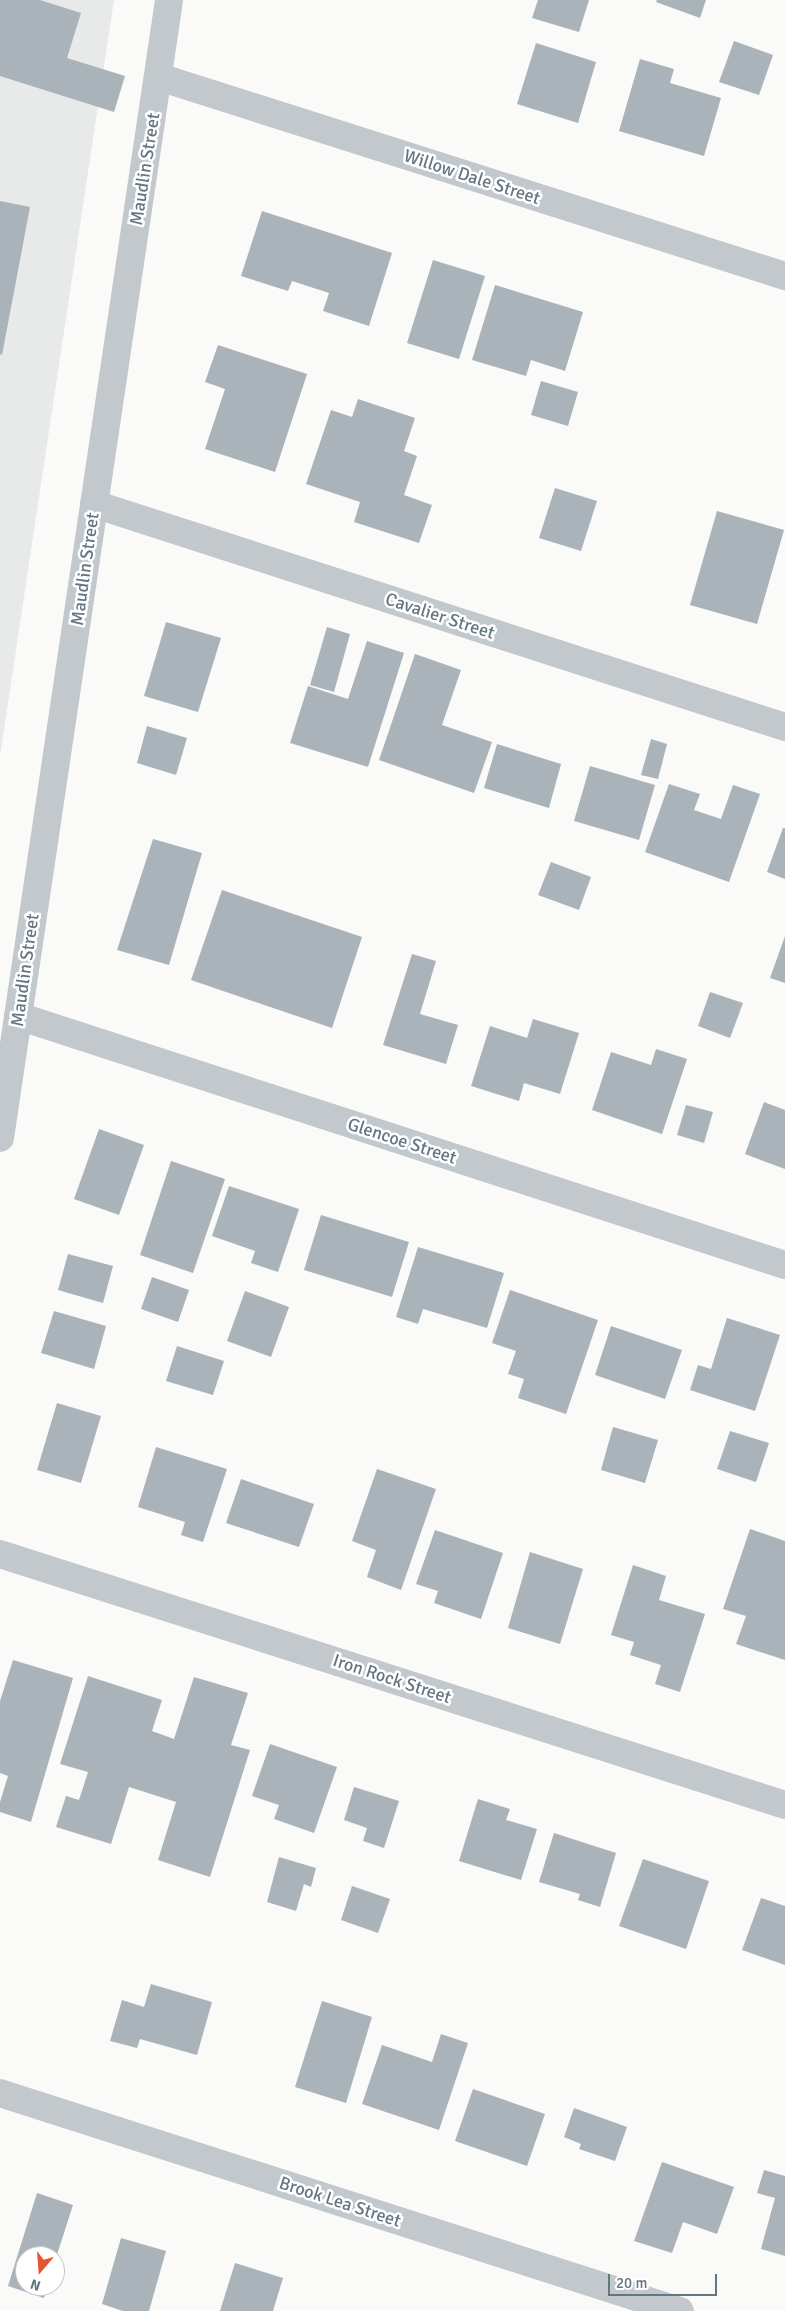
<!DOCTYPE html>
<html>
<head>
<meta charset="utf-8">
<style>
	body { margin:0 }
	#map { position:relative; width:785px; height:2311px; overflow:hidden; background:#fafaf8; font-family:Signika,sans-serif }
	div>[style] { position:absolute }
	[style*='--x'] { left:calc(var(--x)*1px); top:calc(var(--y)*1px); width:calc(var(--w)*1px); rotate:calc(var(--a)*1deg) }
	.built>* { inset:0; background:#e8e9e9 }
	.building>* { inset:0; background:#aab3b9 }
	.minor>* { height:28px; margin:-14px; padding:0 14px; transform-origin:14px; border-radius:14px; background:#c3c8cc }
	span { translate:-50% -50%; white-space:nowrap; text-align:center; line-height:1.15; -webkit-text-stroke:5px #fff; paint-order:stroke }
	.street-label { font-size:18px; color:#657683 }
	.north { position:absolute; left:15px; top:2246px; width:50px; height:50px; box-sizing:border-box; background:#fff; border:1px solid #c1c8cd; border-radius:50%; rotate:198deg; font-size:14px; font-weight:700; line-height:20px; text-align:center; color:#657683 }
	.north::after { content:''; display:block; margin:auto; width:18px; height:22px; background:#e4572e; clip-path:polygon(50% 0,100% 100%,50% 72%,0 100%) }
	.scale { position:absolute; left:608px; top:2274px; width:109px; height:22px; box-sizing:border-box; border:2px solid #657683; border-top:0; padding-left:6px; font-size:15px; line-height:18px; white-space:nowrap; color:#657683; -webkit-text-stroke:4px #fff; paint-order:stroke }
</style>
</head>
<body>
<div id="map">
	<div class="built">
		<div style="clip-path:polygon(0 0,114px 0,0 756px)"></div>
	</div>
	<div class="building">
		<div style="clip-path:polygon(0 0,40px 0,81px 13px,67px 58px,125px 76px,114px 112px,0 76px)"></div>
		<div style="clip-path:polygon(538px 0,589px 0,579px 32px,532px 18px)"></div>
		<div style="clip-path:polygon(657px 0,706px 0,700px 18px,656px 2px)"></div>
		<div style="clip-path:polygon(734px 41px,773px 55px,759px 95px,719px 82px)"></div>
		<div style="clip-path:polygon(536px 43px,596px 62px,578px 123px,517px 104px)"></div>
		<div style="clip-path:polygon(640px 59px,674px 69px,670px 83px,721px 98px,704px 156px,619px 131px)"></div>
		<div style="clip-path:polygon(0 201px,30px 207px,2px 355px,0 354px)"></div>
		<div style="clip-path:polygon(262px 211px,392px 253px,369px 326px,323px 311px,329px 293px,292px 281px,288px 291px,241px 276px)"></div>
		<div style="clip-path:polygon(433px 260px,485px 276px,459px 359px,407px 343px)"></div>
		<div style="clip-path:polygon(495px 285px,583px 312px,565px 371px,531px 360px,526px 376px,472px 360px)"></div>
		<div style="clip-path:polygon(218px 345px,307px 374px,275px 472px,205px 449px,225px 389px,205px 382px)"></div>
		<div style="clip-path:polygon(541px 381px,578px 392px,568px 426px,531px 415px)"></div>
		<div style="clip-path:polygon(358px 399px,415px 418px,404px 451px,417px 456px,404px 495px,432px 505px,419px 543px,354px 522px,360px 502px,306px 484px,331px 410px,352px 417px)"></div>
		<div style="clip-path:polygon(555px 488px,597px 501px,581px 551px,539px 538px)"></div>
		<div style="clip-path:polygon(717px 511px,784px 530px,757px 624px,690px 605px)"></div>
		<div style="clip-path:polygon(166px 622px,221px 638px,198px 712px,144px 696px)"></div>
		<div style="clip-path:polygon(327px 627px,350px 634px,334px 692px,310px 685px)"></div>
		<div style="clip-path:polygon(367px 641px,404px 653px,368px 767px,290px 743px,308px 686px,348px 699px)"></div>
		<div style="clip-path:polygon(415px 654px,461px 670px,442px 725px,492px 742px,474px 793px,379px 760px)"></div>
		<div style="clip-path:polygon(147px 726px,187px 738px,176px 775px,137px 763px)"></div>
		<div style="clip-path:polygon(651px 739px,667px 744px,658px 779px,641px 775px)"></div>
		<div style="clip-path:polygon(497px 744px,561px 764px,549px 808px,484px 788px)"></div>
		<div style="clip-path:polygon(590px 766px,655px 785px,639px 840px,574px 821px)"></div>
		<div style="clip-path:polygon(669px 784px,700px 794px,694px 810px,721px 819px,733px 785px,760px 794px,729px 882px,645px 852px)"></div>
		<div style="clip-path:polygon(783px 828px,785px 828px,785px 879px,767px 872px)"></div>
		<div style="clip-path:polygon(153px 839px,202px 853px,169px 965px,117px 950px)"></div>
		<div style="clip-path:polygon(551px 862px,591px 877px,579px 910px,538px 895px)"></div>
		<div style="clip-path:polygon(222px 890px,362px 937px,332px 1028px,191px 980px)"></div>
		<div style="clip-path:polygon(785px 936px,785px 983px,770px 978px)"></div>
		<div style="clip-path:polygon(412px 954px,436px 961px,420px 1014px,458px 1025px,446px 1064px,383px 1045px)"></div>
		<div style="clip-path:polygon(710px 992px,743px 1003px,730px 1038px,698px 1026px)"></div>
		<div style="clip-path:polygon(533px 1019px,579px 1033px,560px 1094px,524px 1083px,519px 1101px,471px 1086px,490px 1026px,527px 1038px)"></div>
		<div style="clip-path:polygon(656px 1049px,687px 1059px,662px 1134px,592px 1110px,611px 1052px,651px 1065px)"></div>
		<div style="clip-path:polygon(764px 1102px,785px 1110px,785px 1169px,745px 1154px)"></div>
		<div style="clip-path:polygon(686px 1105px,713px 1112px,704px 1143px,677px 1135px)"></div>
		<div style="clip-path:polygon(99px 1129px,144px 1145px,119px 1215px,74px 1199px)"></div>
		<div style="clip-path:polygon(171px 1161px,225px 1179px,193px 1273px,140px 1255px)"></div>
		<div style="clip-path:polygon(229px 1186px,299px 1209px,278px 1272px,251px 1263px,255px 1251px,212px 1236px)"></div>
		<div style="clip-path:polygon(321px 1215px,409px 1242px,392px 1297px,304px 1270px)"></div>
		<div style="clip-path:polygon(418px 1247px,504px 1273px,487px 1328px,423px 1309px,418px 1324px,396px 1317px)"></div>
		<div style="clip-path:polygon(68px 1254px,113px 1266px,103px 1303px,58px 1290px)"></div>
		<div style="clip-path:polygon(152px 1277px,189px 1290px,178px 1322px,141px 1309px)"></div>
		<div style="clip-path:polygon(510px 1290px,598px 1320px,566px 1414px,518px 1398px,524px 1379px,508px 1374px,516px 1351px,492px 1343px)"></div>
		<div style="clip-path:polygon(245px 1291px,289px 1307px,271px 1357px,227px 1341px)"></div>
		<div style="clip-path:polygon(54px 1311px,106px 1326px,94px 1369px,41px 1353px)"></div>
		<div style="clip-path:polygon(727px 1318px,780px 1335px,755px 1411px,690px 1390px,698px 1365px,711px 1369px)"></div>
		<div style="clip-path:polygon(611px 1326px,682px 1350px,665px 1399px,595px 1375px)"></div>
		<div style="clip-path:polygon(177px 1346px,224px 1361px,213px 1395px,166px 1381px)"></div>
		<div style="clip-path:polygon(57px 1403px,101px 1416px,81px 1483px,37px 1470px)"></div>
		<div style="clip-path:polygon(613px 1427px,658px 1440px,645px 1483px,601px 1470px)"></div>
		<div style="clip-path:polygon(730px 1431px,769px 1443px,756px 1482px,717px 1469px)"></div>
		<div style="clip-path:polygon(156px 1447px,227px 1469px,203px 1542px,181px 1535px,185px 1522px,138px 1507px)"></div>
		<div style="clip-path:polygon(377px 1469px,436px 1489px,401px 1590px,367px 1577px,376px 1550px,352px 1541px)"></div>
		<div style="clip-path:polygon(241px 1479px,314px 1504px,299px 1547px,226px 1523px)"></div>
		<div style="clip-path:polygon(750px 1529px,785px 1541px,785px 1660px,736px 1644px,746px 1616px,723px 1609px)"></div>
		<div style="clip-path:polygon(435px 1530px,503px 1553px,481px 1619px,434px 1603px,438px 1591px,416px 1584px)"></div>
		<div style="clip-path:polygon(530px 1552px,583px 1569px,560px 1644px,508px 1628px)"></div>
		<div style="clip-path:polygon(633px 1565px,666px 1576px,659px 1600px,705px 1614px,680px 1692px,655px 1684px,661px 1665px,630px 1655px,634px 1642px,611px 1635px)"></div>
		<div style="clip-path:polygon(13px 1660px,73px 1678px,31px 1822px,0 1812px,0 1802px,8px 1776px,0 1773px,0 1701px)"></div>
		<div style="clip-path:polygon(88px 1676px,162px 1700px,152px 1731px,174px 1739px,194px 1677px,248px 1693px,231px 1745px,250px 1750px,210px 1877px,158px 1860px,176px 1802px,129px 1787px,111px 1844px,56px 1827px,66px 1796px,79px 1800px,88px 1772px,60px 1764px)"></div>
		<div style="clip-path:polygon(270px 1744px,337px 1767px,314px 1833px,274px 1819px,279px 1805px,252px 1796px)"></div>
		<div style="clip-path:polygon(354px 1787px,399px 1801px,384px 1848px,363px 1841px,367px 1828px,344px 1820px)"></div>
		<div style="clip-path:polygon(478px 1799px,510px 1809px,506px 1820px,537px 1829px,521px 1880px,459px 1861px)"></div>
		<div style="clip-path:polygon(554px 1833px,616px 1853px,600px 1907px,578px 1900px,580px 1894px,539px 1882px)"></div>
		<div style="clip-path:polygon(279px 1857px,316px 1868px,311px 1887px,304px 1884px,296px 1911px,267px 1902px)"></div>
		<div style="clip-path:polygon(643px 1859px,709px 1881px,686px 1949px,619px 1926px)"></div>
		<div style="clip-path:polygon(352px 1886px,390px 1899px,378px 1933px,341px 1920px)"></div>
		<div style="clip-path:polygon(761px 1898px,785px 1906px,785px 1965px,742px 1950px)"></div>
		<div style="clip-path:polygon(151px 1984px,212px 2002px,197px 2055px,140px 2039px,137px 2048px,110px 2041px,122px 2000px,144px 2007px)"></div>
		<div style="clip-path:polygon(322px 2001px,372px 2017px,346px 2103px,295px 2087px)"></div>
		<div style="clip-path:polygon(441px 2034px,468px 2043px,439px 2130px,362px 2104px,382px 2045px,432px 2062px)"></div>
		<div style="clip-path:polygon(473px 2089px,545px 2114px,527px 2166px,455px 2141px)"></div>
		<div style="clip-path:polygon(574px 2108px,627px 2127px,615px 2161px,579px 2149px,581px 2144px,564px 2137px)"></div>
		<div style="clip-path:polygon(662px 2162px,734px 2187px,717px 2234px,683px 2222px,672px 2253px,634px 2241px)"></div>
		<div style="clip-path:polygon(764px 2170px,785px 2176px,785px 2256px,761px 2249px,775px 2198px,757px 2193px)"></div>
		<div style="clip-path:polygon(37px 2193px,73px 2205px,55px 2261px,55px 2256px,25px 2256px,25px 2286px,48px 2286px,44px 2298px,8px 2286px)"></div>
		<div style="clip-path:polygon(121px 2238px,166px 2251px,149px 2311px,123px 2311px,102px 2304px)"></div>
		<div style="clip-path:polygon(235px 2263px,283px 2278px,273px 2311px,220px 2311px)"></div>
	</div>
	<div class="minor">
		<div style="--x:159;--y:77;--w:657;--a:17.64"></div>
		<div style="--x:94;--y:504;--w:726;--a:17.89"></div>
		<div style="--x:18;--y:1016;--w:806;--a:17.99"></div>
		<div style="--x:0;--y:1138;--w:1150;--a:-81.55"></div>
		<div style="--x:0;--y:1554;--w:824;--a:17.73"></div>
		<div style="--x:0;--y:2093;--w:714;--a:17.78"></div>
	</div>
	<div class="street-label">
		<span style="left:145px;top:169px;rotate:-81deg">Maudlin Street</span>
		<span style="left:472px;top:177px;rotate:18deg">Willow Dale Street</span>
		<span style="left:85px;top:569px;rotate:-82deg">Maudlin Street</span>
		<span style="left:440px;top:616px;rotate:18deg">Cavalier Street</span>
		<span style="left:25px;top:970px;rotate:-82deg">Maudlin Street</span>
		<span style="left:402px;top:1141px;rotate:18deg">Glencoe Street</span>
		<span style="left:392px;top:1679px;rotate:18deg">Iron Rock Street</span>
		<span style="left:340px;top:2202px;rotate:18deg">Brook Lea Street</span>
	</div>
	<div class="north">N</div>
	<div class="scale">20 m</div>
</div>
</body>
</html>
